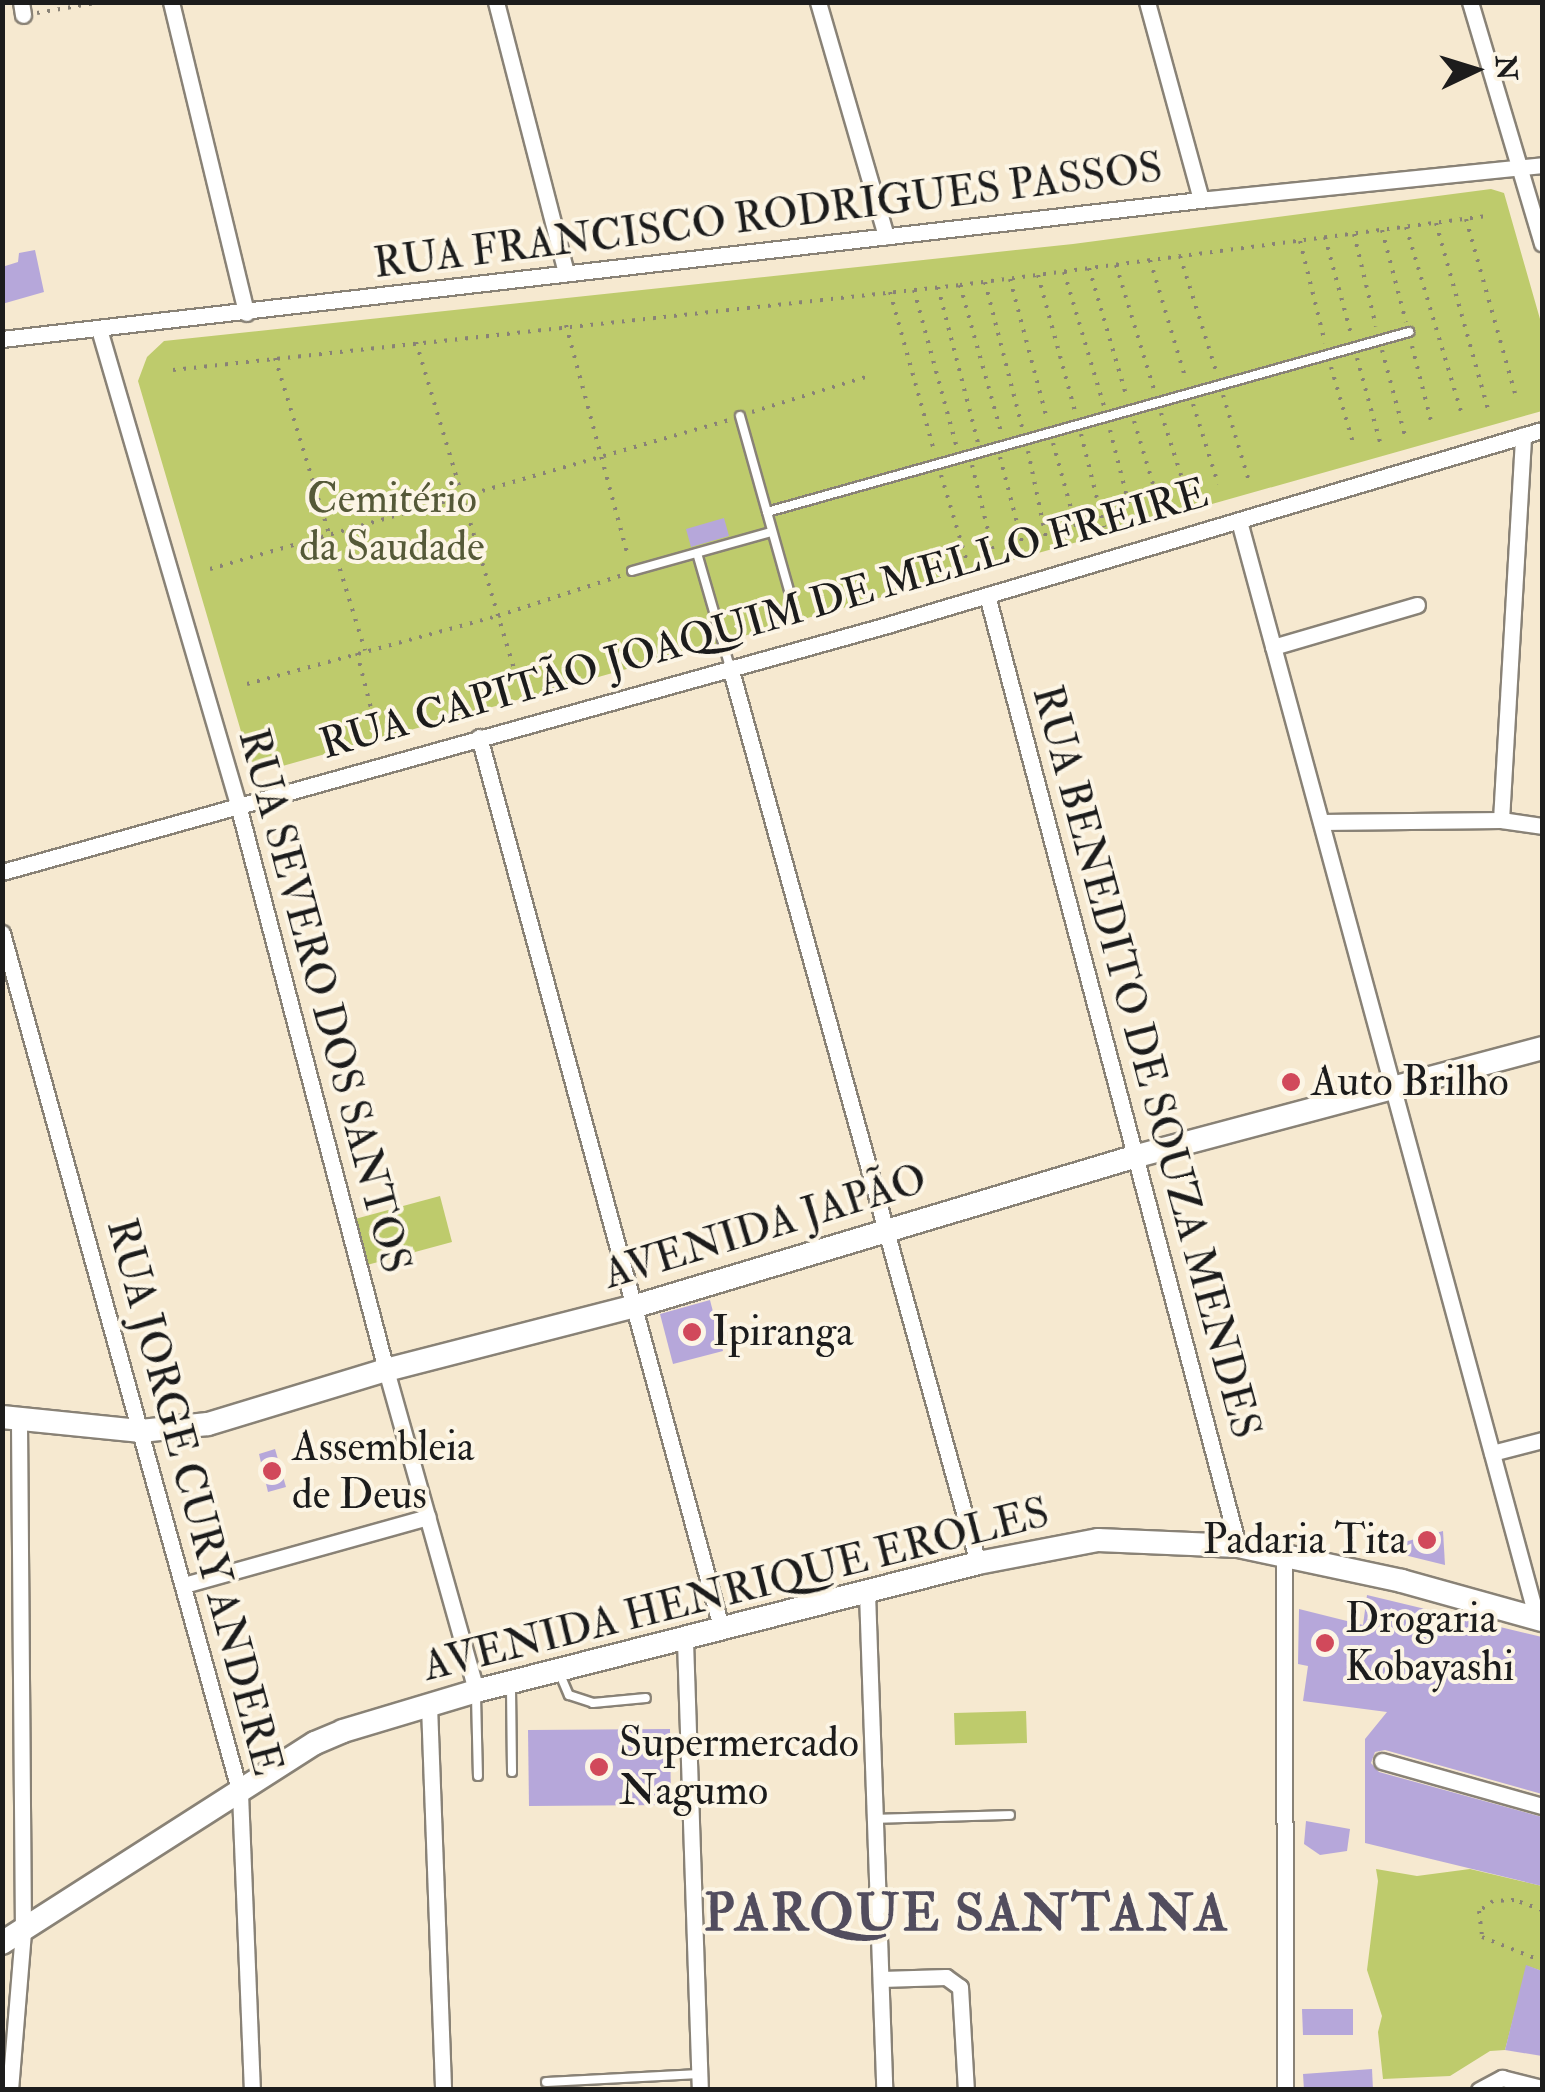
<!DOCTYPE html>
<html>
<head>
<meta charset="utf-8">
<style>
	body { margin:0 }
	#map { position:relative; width:1545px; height:2092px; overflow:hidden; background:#f6e9d0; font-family:"IM FELL Double Pica",serif }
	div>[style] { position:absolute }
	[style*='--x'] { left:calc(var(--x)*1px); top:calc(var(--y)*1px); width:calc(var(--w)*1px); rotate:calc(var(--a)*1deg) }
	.green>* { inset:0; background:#becb6c }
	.building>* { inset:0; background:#b6a7da }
	.path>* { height:4px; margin-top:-2px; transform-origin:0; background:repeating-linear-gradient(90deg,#898276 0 2.5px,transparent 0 10.5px) }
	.roads { filter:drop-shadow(2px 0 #898276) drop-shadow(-2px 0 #898276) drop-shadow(0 2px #898276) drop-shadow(0 -2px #898276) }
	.lane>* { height:8px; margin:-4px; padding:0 4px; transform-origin:4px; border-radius:4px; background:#fff }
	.street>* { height:15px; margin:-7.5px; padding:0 7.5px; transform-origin:7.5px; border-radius:7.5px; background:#fff }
	.secondary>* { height:22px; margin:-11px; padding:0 11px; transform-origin:11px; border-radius:11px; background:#fff }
	.dots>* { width:28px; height:28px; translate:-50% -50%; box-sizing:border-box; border:5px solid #fcf5e5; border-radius:50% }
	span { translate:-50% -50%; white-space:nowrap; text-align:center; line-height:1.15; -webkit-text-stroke:8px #fcf5e5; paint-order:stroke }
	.street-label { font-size:42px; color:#1c1c1c }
	.park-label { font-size:42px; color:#555938 }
	.poi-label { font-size:42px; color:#1c1c1c }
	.left { translate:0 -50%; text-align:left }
	.right { translate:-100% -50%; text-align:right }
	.district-label { font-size:52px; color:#524d5e; font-weight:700; letter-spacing:2.5px }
	.frame { position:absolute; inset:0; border:5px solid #1c1c1c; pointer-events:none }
	.north { position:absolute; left:1425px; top:20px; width:100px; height:100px; -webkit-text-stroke:8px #fcf5e5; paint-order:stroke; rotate:86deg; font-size:28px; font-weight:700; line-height:40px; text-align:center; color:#1c1c1c }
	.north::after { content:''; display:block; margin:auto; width:35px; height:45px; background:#1c1c1c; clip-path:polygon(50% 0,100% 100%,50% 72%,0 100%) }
</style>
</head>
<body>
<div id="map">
	<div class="green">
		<div style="clip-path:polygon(1491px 189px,1504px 193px,1542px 326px,1542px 411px,279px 767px,250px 762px,138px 381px,147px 357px,164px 341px,1073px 244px)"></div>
		<div style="clip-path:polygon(440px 1196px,452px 1242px,367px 1265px,355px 1219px)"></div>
		<div style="clip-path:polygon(1026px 1711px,1027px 1743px,955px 1745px,954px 1713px)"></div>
		<div style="clip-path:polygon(1376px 1869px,1417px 1876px,1470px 1869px,1542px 1886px,1542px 1971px,1527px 1966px,1505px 2050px,1490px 2051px,1450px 2076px,1383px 2079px,1378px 2032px,1382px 2016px,1367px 1970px,1378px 1881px)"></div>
	</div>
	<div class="building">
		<div style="clip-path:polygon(35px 250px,44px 292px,2px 304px,2px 267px,18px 262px,19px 253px)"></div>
		<div style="clip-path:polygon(724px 518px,729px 536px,691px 547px,686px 529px)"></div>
		<div style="clip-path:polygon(710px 1300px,723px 1351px,673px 1364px,660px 1314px)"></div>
		<div style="clip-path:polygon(275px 1449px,286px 1487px,268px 1492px,259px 1454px)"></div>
		<div style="clip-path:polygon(1443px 1531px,1445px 1565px,1380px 1549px)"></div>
		<div style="clip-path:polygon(1367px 1595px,1542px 1637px,1542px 1794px,1385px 1750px,1375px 1752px,1371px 1763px,1379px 1772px,1542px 1817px,1542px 1886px,1365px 1843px,1365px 1739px,1387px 1712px,1303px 1701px,1308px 1666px,1298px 1664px,1299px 1609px,1363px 1625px)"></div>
		<div style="clip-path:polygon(670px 1729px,671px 1805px,529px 1806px,528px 1730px)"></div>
		<div style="clip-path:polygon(1306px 1821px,1350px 1829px,1347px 1851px,1320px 1855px,1304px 1844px)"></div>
		<div style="clip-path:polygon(1526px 1965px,1542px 1971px,1542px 2056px,1505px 2050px)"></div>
		<div style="clip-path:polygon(1302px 2009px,1353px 2009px,1353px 2035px,1303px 2035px)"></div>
		<div style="clip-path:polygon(1372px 2069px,1373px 2090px,1304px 2090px,1303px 2074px)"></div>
	</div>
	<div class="path">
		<div style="--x:37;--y:13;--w:65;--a:-9.8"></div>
		<div style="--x:1466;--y:219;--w:181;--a:74.3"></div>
		<div style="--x:1436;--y:223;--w:193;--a:74.4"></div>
		<div style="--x:1406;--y:227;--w:193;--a:73.4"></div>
		<div style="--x:1382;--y:230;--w:95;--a:75.4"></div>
		<div style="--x:1354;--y:234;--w:95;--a:76.6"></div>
		<div style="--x:1325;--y:237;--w:100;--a:75"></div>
		<div style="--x:1300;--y:241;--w:105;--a:76.2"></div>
		<div style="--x:1180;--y:256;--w:121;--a:72.6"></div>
		<div style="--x:1150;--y:260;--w:125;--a:73.3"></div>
		<div style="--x:1116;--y:265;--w:130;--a:73"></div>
		<div style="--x:1089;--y:268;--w:135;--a:73.7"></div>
		<div style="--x:1064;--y:272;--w:140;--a:73.4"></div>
		<div style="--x:1038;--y:275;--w:145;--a:74.8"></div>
		<div style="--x:1010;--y:279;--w:145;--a:75.2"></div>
		<div style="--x:985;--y:282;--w:150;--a:75.7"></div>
		<div style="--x:960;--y:285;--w:156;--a:74.4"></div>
		<div style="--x:938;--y:287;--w:161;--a:75.6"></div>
		<div style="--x:914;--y:290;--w:161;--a:74.8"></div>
		<div style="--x:890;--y:292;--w:165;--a:74.5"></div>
		<div style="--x:566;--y:325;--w:240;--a:75"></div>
		<div style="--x:416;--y:342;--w:352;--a:73.3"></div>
		<div style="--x:1412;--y:346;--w:81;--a:75.8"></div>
		<div style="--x:1382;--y:350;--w:89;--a:75"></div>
		<div style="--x:275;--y:358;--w:306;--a:72.9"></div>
		<div style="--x:1357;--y:358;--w:91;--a:74.7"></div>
		<div style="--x:1331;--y:367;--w:82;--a:73.8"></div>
		<div style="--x:173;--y:370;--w:792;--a:-6.16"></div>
		<div style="--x:960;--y:285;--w:531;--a:-7.46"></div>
		<div style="--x:1223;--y:395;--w:87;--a:73.2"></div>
		<div style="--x:1193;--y:404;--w:84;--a:72.6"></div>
		<div style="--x:752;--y:412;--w:122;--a:-17.1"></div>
		<div style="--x:1161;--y:413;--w:91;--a:72.2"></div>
		<div style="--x:1134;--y:421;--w:79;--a:73.2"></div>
		<div style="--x:1110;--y:430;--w:77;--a:75.8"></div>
		<div style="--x:1081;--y:434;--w:96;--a:76.1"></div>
		<div style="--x:1053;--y:443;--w:90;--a:74.6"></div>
		<div style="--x:1028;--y:451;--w:94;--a:78.3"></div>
		<div style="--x:1000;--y:457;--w:92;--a:75.5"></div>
		<div style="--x:972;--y:465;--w:93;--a:76.3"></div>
		<div style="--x:941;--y:475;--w:94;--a:73.3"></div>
		<div style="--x:210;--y:569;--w:540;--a:-16.02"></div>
		<div style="--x:357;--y:653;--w:73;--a:75.8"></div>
		<div style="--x:247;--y:684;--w:260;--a:-15.2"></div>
		<div style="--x:498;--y:616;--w:132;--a:-18.2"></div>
		<div style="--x:1542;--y:1910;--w:30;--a:-160"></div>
		<div style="--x:1514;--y:1900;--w:21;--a:177"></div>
		<div style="--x:1493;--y:1901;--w:17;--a:144"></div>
		<div style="--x:1479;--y:1911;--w:26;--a:83"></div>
		<div style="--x:1482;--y:1937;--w:65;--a:21.8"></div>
	</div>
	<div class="roads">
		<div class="lane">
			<div style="--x:740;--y:416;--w:189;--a:74.3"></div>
			<div style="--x:767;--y:512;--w:667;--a:-15.66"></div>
			<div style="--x:697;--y:553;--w:119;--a:73.9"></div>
			<div style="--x:632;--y:571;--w:144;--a:-15.7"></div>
			<div style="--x:559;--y:1672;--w:25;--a:67"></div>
			<div style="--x:569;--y:1695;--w:25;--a:18"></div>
			<div style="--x:593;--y:1703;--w:53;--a:-5.4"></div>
			<div style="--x:511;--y:1688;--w:84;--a:89.3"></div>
			<div style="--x:476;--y:1696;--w:80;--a:88.6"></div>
			<div style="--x:875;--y:1819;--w:135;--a:-1.7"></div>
			<div style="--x:546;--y:2082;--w:154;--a:-3"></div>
		</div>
		<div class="street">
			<div style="--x:21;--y:2;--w:13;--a:81"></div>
			<div style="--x:171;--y:2;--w:320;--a:76.4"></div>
			<div style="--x:496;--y:2;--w:280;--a:75.5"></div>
			<div style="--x:818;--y:2;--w:244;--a:73.8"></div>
			<div style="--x:1147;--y:2;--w:205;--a:74.7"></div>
			<div style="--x:1470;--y:2;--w:252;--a:73.4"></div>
			<div style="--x:99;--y:329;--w:496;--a:73.7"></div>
			<div style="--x:238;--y:805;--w:584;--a:75.32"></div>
			<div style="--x:386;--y:1370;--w:333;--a:74.3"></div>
			<div style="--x:2;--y:339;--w:1215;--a:-6.62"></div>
			<div style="--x:1209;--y:199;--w:335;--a:-5.8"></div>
			<div style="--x:1239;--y:521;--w:1138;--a:74.82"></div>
			<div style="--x:987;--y:595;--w:984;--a:75.21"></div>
			<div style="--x:1273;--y:647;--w:150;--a:-16.3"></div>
			<div style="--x:730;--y:667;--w:930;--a:74.53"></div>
			<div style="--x:479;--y:737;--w:926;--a:74.79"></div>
			<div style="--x:1501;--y:820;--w:385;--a:-86.7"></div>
			<div style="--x:1321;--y:822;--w:180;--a:-0.6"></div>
			<div style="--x:1501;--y:820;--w:41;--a:8.3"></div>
			<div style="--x:2;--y:872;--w:919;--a:-15.59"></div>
			<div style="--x:887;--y:625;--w:683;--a:-16.58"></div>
			<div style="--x:2;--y:933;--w:892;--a:74.53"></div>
			<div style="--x:240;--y:1793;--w:297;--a:87.7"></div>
			<div style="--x:1492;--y:1453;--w:52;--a:-14.6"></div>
			<div style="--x:1284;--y:1557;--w:533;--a:89.89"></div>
			<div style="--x:184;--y:1585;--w:253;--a:-15.6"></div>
			<div style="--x:867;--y:1593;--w:497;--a:88"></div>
			<div style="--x:685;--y:1641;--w:449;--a:88.1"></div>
			<div style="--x:429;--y:1705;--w:385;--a:87.9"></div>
			<div style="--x:1382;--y:1761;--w:166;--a:15.7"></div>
			<div style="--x:881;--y:1979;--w:65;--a:-1.8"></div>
			<div style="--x:946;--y:1977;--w:17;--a:36"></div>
			<div style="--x:960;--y:1987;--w:103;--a:86.7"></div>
			<div style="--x:10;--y:2090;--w:159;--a:-85.3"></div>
			<div style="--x:23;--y:1932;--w:512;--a:-90.45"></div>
			<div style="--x:1479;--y:2090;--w:26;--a:-28"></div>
			<div style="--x:1502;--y:2078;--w:41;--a:14"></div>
		</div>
		<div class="secondary">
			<div style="--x:2;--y:1417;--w:140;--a:5.8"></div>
			<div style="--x:141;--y:1431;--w:67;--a:-6"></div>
			<div style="--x:208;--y:1424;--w:186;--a:-16.9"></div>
			<div style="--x:386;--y:1370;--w:258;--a:-14.4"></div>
			<div style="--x:636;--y:1306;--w:523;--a:-16.67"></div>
			<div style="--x:1137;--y:1156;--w:419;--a:-14.9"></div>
			<div style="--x:2;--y:1943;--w:371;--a:-32.6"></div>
			<div style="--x:315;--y:1743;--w:30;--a:-23"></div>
			<div style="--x:343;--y:1731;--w:139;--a:-16.7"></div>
			<div style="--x:476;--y:1691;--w:518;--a:-14.3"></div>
			<div style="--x:978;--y:1563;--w:122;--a:-10.9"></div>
			<div style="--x:1098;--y:1540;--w:140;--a:2.5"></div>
			<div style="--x:1238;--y:1546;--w:168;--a:12"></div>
			<div style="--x:1402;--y:1581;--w:145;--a:15.6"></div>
		</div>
	</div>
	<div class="dots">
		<div style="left:1291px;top:1082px;background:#d1495b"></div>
		<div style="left:692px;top:1332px;background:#d1495b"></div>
		<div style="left:272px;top:1471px;background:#d1495b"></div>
		<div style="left:1427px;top:1540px;background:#d1495b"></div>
		<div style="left:1325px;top:1643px;background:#d1495b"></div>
		<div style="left:599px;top:1767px;background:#d1495b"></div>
	</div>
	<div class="street-label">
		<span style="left:768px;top:216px;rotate:-7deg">RUA FRANCISCO RODRIGUES PASSOS</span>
		<span style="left:764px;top:619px;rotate:-16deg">RUA CAPITÃO JOAQUIM DE MELLO FREIRE</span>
		<span style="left:324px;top:1001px;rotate:75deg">RUA SEVERO DOS SANTOS</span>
		<span style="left:1146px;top:1062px;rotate:75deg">RUA BENEDITO DE SOUZA MENDES</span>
		<span style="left:765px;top:1227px;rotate:-17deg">AVENIDA JAPÃO</span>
		<span style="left:194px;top:1497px;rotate:75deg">RUA JORGE CURY ANDERE</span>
		<span style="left:736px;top:1590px;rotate:-14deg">AVENIDA HENRIQUE EROLES</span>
	</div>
	<div class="park-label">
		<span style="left:392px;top:523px">Cemitério<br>da Saudade</span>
	</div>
	<div class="poi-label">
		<span class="left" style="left:1311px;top:1082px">Auto Brilho</span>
		<span class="left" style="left:712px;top:1332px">Ipiranga</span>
		<span class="left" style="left:292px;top:1471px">Assembleia<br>de Deus</span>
		<span class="right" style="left:1407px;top:1540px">Padaria Tita</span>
		<span class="left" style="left:1345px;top:1643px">Drogaria<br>Kobayashi</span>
		<span class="left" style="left:619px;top:1767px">Supermercado<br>Nagumo</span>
	</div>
	<div class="district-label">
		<span style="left:967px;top:1914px">PARQUE SANTANA</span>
	</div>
	<div class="frame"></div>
	<div class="north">N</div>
</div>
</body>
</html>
